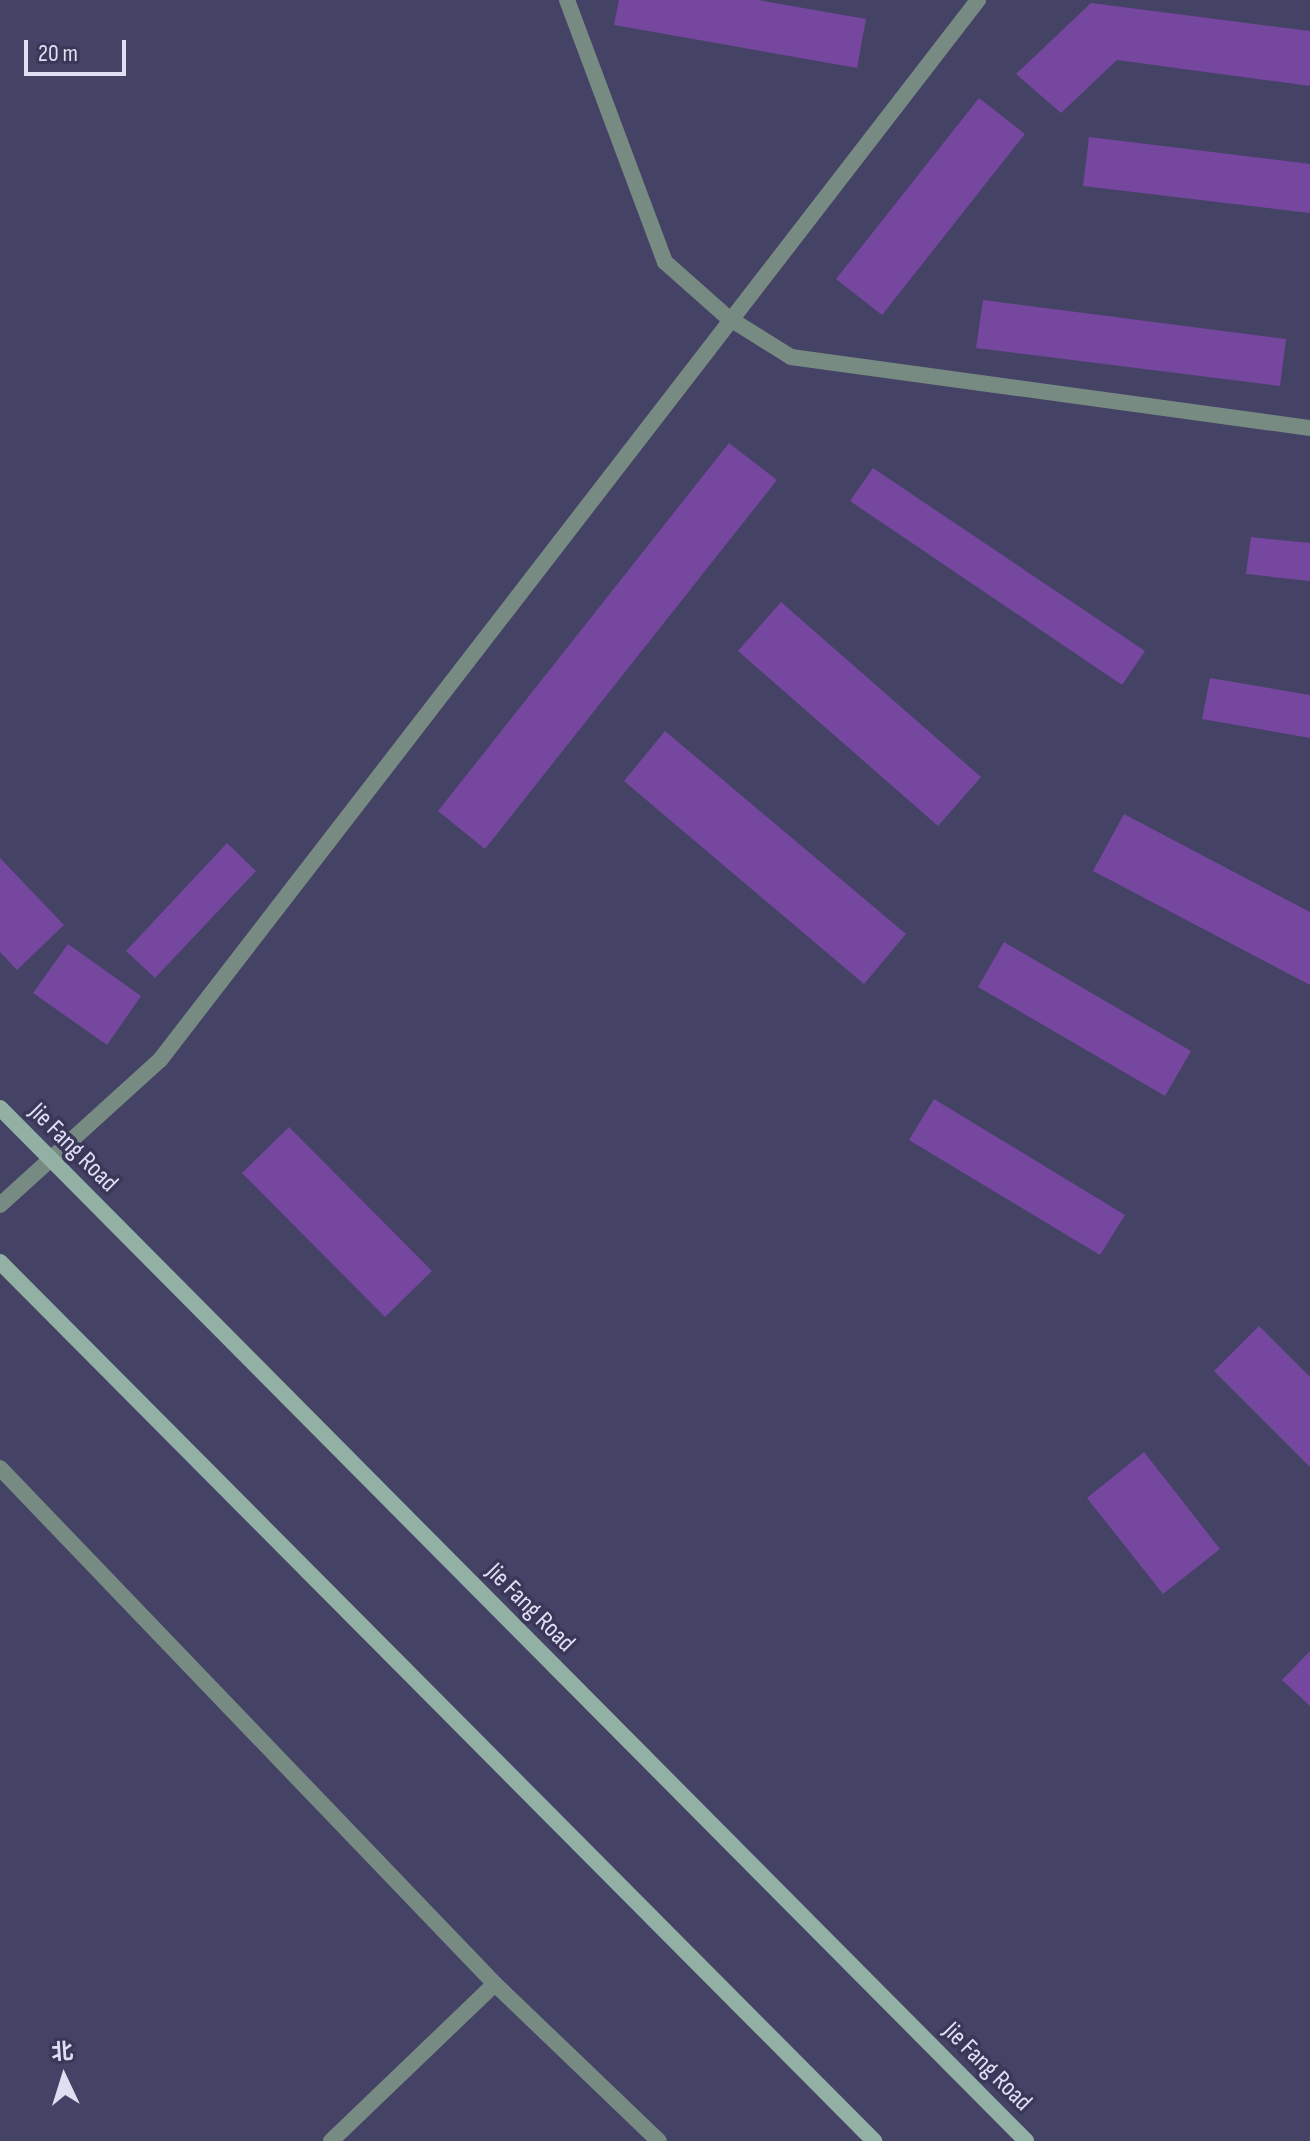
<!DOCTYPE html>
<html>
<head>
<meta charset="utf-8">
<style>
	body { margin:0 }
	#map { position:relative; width:1310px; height:2141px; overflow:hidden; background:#444265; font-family:"Sofia Sans Condensed","Noto Sans SC",sans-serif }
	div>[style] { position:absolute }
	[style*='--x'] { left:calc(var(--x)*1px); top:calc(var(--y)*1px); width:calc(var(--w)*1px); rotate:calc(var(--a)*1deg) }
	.building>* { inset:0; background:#76479f }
	.street>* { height:16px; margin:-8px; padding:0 8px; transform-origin:8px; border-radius:8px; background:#788b83 }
	.secondary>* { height:16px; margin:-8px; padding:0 8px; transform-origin:8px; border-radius:8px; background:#92b1a4 }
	span { translate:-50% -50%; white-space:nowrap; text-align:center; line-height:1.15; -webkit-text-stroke:7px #3a3759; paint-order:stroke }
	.street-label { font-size:26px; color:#dfdff4 }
	.north { position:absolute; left:24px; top:2037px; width:80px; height:80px; -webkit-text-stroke:6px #3a3759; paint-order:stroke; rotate:356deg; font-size:22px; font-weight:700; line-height:32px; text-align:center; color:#dfdff4 }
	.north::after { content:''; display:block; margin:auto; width:28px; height:36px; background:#dfdff4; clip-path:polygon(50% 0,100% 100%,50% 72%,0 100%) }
	.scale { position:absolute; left:24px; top:40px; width:102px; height:36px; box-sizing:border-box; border:4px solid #dfdff4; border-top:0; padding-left:10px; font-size:24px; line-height:28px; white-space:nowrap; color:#dfdff4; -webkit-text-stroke:6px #3a3759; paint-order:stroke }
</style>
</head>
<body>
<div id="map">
	<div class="building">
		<div style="clip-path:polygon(619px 0,758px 0,866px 19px,857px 68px,614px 25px)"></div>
		<div style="clip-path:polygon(1091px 3px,1310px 31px,1310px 86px,1117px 60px,1061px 113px,1016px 74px)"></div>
		<div style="clip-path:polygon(979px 98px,1025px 134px,882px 315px,836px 279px)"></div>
		<div style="clip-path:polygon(1089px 137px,1310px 164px,1310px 213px,1083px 186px)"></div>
		<div style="clip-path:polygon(983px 300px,1286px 339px,1280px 386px,976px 348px)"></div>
		<div style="clip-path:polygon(729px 443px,777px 480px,485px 849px,438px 811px)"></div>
		<div style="clip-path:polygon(873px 468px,1145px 651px,1122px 685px,850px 501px)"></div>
		<div style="clip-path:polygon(1251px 537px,1310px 543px,1310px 581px,1246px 574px)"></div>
		<div style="clip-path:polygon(781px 602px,981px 777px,938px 826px,738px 651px)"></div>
		<div style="clip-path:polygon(1210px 678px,1310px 695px,1310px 738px,1202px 719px)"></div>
		<div style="clip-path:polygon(665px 731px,906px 934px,864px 984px,624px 781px)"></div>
		<div style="clip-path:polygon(1124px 814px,1310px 912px,1310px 985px,1093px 871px)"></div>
		<div style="clip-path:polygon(227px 843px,256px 871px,155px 978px,126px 951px)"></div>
		<div style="clip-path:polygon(0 858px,64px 925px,17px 970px,0 952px)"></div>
		<div style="clip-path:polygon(1004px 942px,1191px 1051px,1165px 1096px,978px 987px)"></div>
		<div style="clip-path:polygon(68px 944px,141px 996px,107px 1045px,33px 993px)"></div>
		<div style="clip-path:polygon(934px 1099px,1125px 1215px,1100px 1255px,909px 1140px)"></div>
		<div style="clip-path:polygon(289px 1127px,432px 1271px,385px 1317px,242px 1173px)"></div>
		<div style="clip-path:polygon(1259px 1326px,1310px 1377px,1310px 1467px,1214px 1371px)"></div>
		<div style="clip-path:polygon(1144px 1452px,1220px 1549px,1163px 1594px,1087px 1498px)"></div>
		<div style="clip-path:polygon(1310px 1651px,1310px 1706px,1282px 1680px)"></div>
	</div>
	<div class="street">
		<div style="--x:567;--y:0;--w:280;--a:69.5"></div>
		<div style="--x:665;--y:262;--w:83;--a:41.6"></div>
		<div style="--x:727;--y:317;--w:75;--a:32"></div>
		<div style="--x:791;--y:357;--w:524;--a:7.79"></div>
		<div style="--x:0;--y:1205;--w:216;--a:-42.2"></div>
		<div style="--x:160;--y:1060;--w:1339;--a:-52.34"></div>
		<div style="--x:0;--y:1468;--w:715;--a:46.19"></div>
		<div style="--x:495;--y:1984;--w:227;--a:43.8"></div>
		<div style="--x:331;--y:2141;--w:227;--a:-43.8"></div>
	</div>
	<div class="secondary">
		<div style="--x:0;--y:1108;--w:1456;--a:45.19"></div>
		<div style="--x:0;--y:1262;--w:1240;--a:45.16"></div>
	</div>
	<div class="street-label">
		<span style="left:73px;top:1148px;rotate:45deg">Jie Fang Road</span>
		<span style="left:530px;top:1608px;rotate:45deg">Jie Fang Road</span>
		<span style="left:987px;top:2067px;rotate:45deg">Jie Fang Road</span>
	</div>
	<div class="north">北</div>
	<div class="scale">20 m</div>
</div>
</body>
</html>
